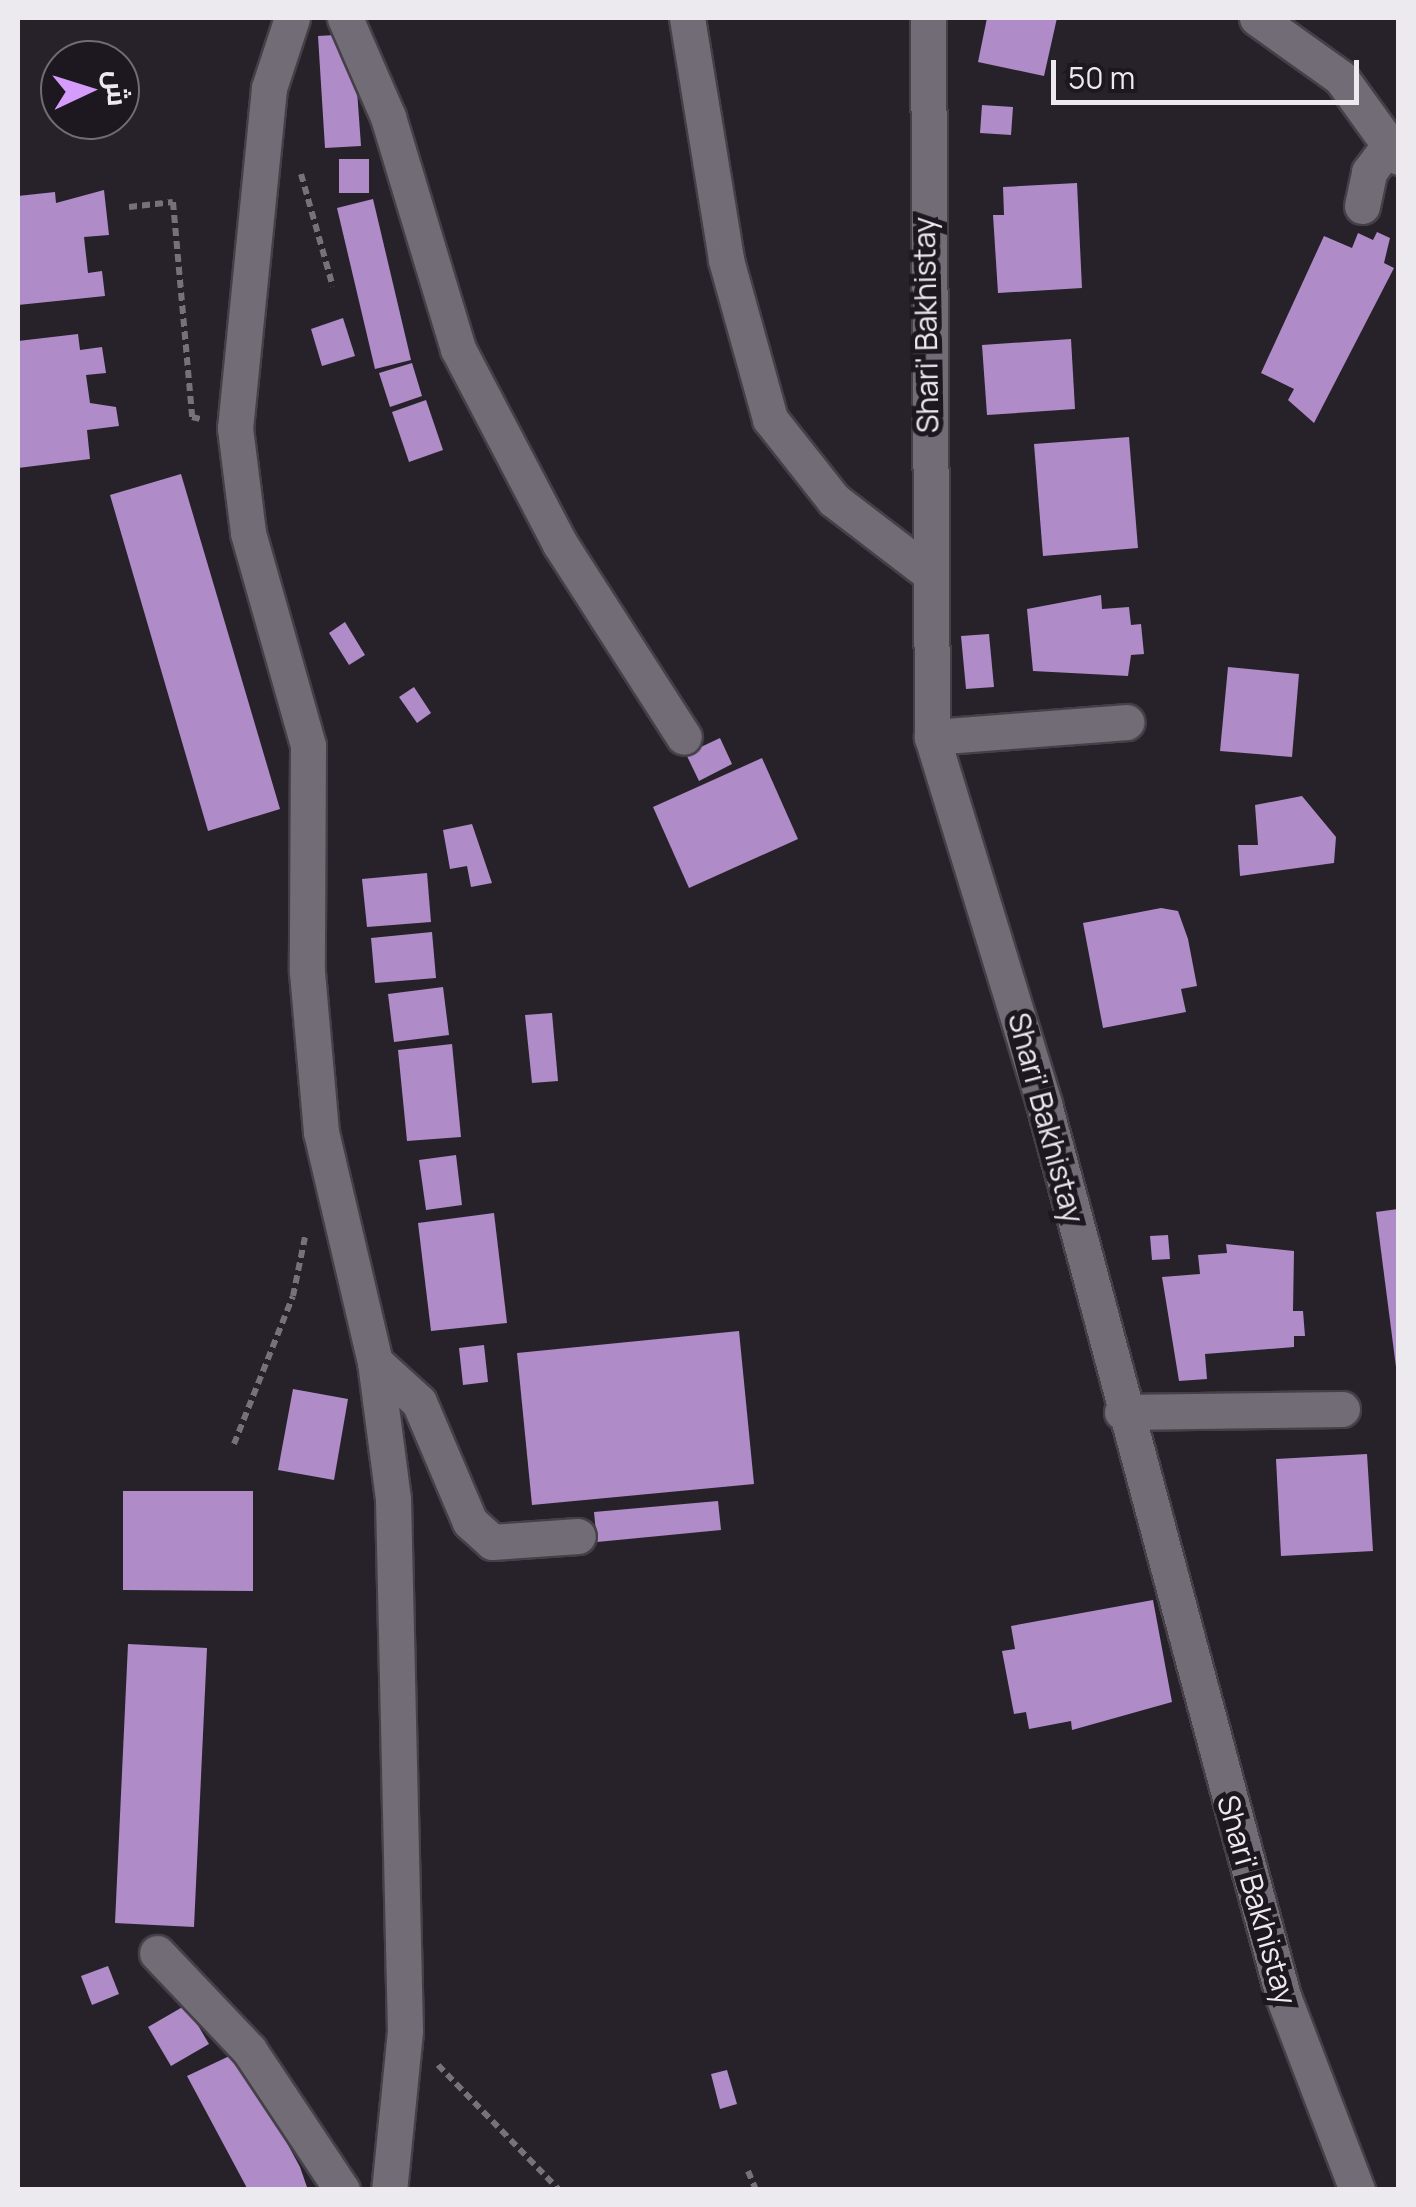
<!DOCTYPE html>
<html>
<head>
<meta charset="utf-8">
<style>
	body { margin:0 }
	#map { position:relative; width:1416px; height:2207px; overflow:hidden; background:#27222a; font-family:Manrope,Cairo,sans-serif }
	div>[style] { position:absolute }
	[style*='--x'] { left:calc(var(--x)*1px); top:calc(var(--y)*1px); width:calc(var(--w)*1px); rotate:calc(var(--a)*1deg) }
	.building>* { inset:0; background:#af8bc8 }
	.path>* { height:6px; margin-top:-3px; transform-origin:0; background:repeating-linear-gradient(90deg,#767279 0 8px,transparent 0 13px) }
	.roads { filter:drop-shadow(2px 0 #454048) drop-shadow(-2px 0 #454048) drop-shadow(0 2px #454048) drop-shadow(0 -2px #454048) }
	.street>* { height:35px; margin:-17.5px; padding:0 17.5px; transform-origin:17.5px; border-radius:17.5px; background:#726c76 }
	span { translate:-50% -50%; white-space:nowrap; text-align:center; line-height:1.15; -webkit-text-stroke:10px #1d1820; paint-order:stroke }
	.street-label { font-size:30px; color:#ece9ef }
	.frame { position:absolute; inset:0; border:20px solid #ece9ef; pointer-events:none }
	.north { position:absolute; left:40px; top:40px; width:100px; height:100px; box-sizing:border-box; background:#1d1820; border:2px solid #706c73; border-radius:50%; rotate:86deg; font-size:28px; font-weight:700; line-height:40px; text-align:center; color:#ece9ef }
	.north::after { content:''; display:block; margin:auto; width:35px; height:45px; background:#d59cfb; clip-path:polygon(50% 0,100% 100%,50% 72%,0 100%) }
	.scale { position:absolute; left:1051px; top:60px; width:308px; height:45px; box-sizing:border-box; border:5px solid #ece9ef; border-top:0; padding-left:12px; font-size:30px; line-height:35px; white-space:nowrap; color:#ece9ef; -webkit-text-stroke:8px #1d1820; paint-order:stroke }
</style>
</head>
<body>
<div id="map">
	<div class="building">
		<div style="clip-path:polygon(987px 18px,1057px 18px,1044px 76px,978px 62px)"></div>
		<div style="clip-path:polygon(353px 34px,361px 146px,325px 148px,318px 36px)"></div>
		<div style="clip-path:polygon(982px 105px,1013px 107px,1011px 135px,980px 133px)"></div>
		<div style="clip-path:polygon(339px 159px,369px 159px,369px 193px,339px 193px)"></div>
		<div style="clip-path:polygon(1077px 183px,1082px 288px,998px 293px,993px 215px,1004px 215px,1003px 187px)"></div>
		<div style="clip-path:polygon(104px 190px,109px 235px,84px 237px,88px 273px,102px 271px,105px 296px,18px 305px,18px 196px,55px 192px,56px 203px)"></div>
		<div style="clip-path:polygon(373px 199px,411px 360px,375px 369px,337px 208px)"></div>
		<div style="clip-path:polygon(1377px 232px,1390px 238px,1384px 263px,1394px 268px,1314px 423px,1288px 400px,1294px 389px,1261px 373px,1324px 236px,1352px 248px,1358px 233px,1373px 240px)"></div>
		<div style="clip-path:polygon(343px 318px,355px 356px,322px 366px,311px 329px)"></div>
		<div style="clip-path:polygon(78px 334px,80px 350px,102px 347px,106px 373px,86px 375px,90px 403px,116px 407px,119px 426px,87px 430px,90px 459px,18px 468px,18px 341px)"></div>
		<div style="clip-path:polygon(1071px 339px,1075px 409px,987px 415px,982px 345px)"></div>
		<div style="clip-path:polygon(412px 363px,422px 396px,390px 407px,379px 373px)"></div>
		<div style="clip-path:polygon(426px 400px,443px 450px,409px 462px,392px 412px)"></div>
		<div style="clip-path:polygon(1129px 437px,1138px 548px,1043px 556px,1034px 444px)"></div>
		<div style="clip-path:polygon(181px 474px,280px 809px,208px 831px,110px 495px)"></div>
		<div style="clip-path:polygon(1101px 595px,1102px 609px,1129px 607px,1131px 625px,1141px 624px,1144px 654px,1131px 655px,1128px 676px,1033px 671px,1027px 609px)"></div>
		<div style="clip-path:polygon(345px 622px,365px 655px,349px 665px,329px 633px)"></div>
		<div style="clip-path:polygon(989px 634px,994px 687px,966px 689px,961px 636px)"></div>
		<div style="clip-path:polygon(1228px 667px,1299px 674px,1292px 757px,1220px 751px)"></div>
		<div style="clip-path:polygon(414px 687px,431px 713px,417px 723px,399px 697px)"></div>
		<div style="clip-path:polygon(720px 738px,732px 764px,699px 781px,686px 754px)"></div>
		<div style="clip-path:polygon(762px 758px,798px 839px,689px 888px,653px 807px)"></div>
		<div style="clip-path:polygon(1302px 796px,1336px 837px,1334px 863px,1240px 876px,1238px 845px,1258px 845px,1255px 805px)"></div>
		<div style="clip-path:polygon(472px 824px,492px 883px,471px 887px,467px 866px,450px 869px,443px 830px)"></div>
		<div style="clip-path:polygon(427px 873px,431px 922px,367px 927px,362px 879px)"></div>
		<div style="clip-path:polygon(1161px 908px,1178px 911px,1188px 939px,1197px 986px,1181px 989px,1186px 1012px,1103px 1028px,1083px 923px)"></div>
		<div style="clip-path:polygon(432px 932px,436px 978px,375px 983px,371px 938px)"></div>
		<div style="clip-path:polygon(443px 987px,449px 1035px,394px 1042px,388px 994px)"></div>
		<div style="clip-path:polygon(552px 1013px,558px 1081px,532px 1083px,525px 1015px)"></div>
		<div style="clip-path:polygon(452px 1044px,461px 1137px,407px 1141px,398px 1050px)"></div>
		<div style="clip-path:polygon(456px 1155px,462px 1205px,426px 1210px,419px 1160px)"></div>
		<div style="clip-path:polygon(1398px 1209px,1398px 1367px,1396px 1367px,1376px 1212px)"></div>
		<div style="clip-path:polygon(494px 1213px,507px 1323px,431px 1331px,418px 1223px)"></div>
		<div style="clip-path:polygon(1168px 1235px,1170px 1259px,1152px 1260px,1150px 1236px)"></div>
		<div style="clip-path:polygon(1226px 1244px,1294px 1251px,1293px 1311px,1303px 1311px,1305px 1336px,1294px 1336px,1294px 1347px,1205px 1354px,1207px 1379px,1179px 1381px,1162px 1277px,1200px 1274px,1198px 1255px,1227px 1253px)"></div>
		<div style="clip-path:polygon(739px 1331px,754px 1484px,532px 1505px,517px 1353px)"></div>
		<div style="clip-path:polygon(484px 1345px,488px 1382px,463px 1385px,459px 1348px)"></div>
		<div style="clip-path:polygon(293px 1389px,348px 1399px,334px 1480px,278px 1470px)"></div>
		<div style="clip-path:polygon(1367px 1454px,1373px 1551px,1281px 1556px,1276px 1459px)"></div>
		<div style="clip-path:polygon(123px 1491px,253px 1491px,253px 1591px,123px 1590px)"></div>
		<div style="clip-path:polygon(718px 1501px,721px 1530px,597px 1542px,594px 1512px)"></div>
		<div style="clip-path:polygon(1153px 1600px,1172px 1702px,1072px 1730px,1071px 1721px,1029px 1729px,1026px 1712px,1014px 1714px,1002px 1651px,1015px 1649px,1011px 1626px)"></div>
		<div style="clip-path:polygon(128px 1644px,207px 1648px,194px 1927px,115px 1923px)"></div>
		<div style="clip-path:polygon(108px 1966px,119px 1994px,92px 2005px,81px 1976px)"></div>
		<div style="clip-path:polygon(186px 2005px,209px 2044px,171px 2066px,148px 2027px)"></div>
		<div style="clip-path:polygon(238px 2052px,300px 2167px,308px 2190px,248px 2190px,187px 2076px)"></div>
		<div style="clip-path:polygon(727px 2070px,737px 2104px,720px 2109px,711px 2074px)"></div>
	</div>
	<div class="path">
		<div style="--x:301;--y:174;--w:117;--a:74.2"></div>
		<div style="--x:129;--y:207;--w:44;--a:-6.5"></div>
		<div style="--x:173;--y:202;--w:216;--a:84.9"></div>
		<div style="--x:192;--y:417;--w:8;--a:14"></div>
		<div style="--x:234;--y:1444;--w:159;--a:-68.3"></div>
		<div style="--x:293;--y:1296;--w:60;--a:-78.5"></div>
		<div style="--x:438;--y:2065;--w:174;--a:45.9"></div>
		<div style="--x:748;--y:2171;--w:21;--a:67"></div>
	</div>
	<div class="roads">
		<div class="street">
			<div style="--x:292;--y:18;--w:74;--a:108.2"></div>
			<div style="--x:269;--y:88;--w:342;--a:95.7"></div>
			<div style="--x:235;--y:428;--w:106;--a:82.9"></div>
			<div style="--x:248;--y:533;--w:220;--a:74.2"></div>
			<div style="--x:308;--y:745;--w:227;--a:90.3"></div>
			<div style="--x:307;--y:972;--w:161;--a:85"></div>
			<div style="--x:321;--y:1132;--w:236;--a:76.8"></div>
			<div style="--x:375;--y:1362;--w:138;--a:82.5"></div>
			<div style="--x:393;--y:1499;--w:532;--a:88.71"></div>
			<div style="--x:405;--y:2031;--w:160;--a:95.7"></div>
			<div style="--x:345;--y:18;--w:108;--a:66.5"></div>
			<div style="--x:388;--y:117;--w:242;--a:73.2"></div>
			<div style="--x:458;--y:349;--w:220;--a:62.4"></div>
			<div style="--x:560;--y:544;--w:229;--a:57.3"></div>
			<div style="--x:687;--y:18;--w:245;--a:80.8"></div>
			<div style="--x:726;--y:260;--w:165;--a:74.5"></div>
			<div style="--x:770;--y:419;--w:103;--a:51.7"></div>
			<div style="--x:834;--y:500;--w:120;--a:37.5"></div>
			<div style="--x:928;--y:18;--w:719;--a:89.68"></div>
			<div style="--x:932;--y:737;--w:384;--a:73"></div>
			<div style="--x:1044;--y:1104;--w:923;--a:75"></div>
			<div style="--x:1283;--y:1996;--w:208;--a:69.1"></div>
			<div style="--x:1257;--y:18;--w:103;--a:35.5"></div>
			<div style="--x:1341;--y:78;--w:97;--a:54.2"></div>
			<div style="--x:1362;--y:206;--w:35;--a:-78"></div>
			<div style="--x:1369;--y:172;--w:35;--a:-53"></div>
			<div style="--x:932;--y:737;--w:195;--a:-4.4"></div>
			<div style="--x:375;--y:1362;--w:59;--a:42.3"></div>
			<div style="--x:419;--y:1402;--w:130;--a:67"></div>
			<div style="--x:470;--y:1522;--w:30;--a:42"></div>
			<div style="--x:492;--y:1542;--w:86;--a:-4"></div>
			<div style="--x:1122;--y:1412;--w:220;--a:-0.8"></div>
			<div style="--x:157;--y:1953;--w:134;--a:46.5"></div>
			<div style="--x:249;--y:2050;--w:168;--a:56.4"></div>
		</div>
	</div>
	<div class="street-label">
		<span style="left:926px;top:325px;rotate:-91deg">Shari' Bakhistay</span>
		<span style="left:1046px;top:1118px;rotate:75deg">Shari' Bakhistay</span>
		<span style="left:1257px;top:1900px;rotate:74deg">Shari' Bakhistay</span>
	</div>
	<div class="frame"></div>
	<div class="north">ش</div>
	<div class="scale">50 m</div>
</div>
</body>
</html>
